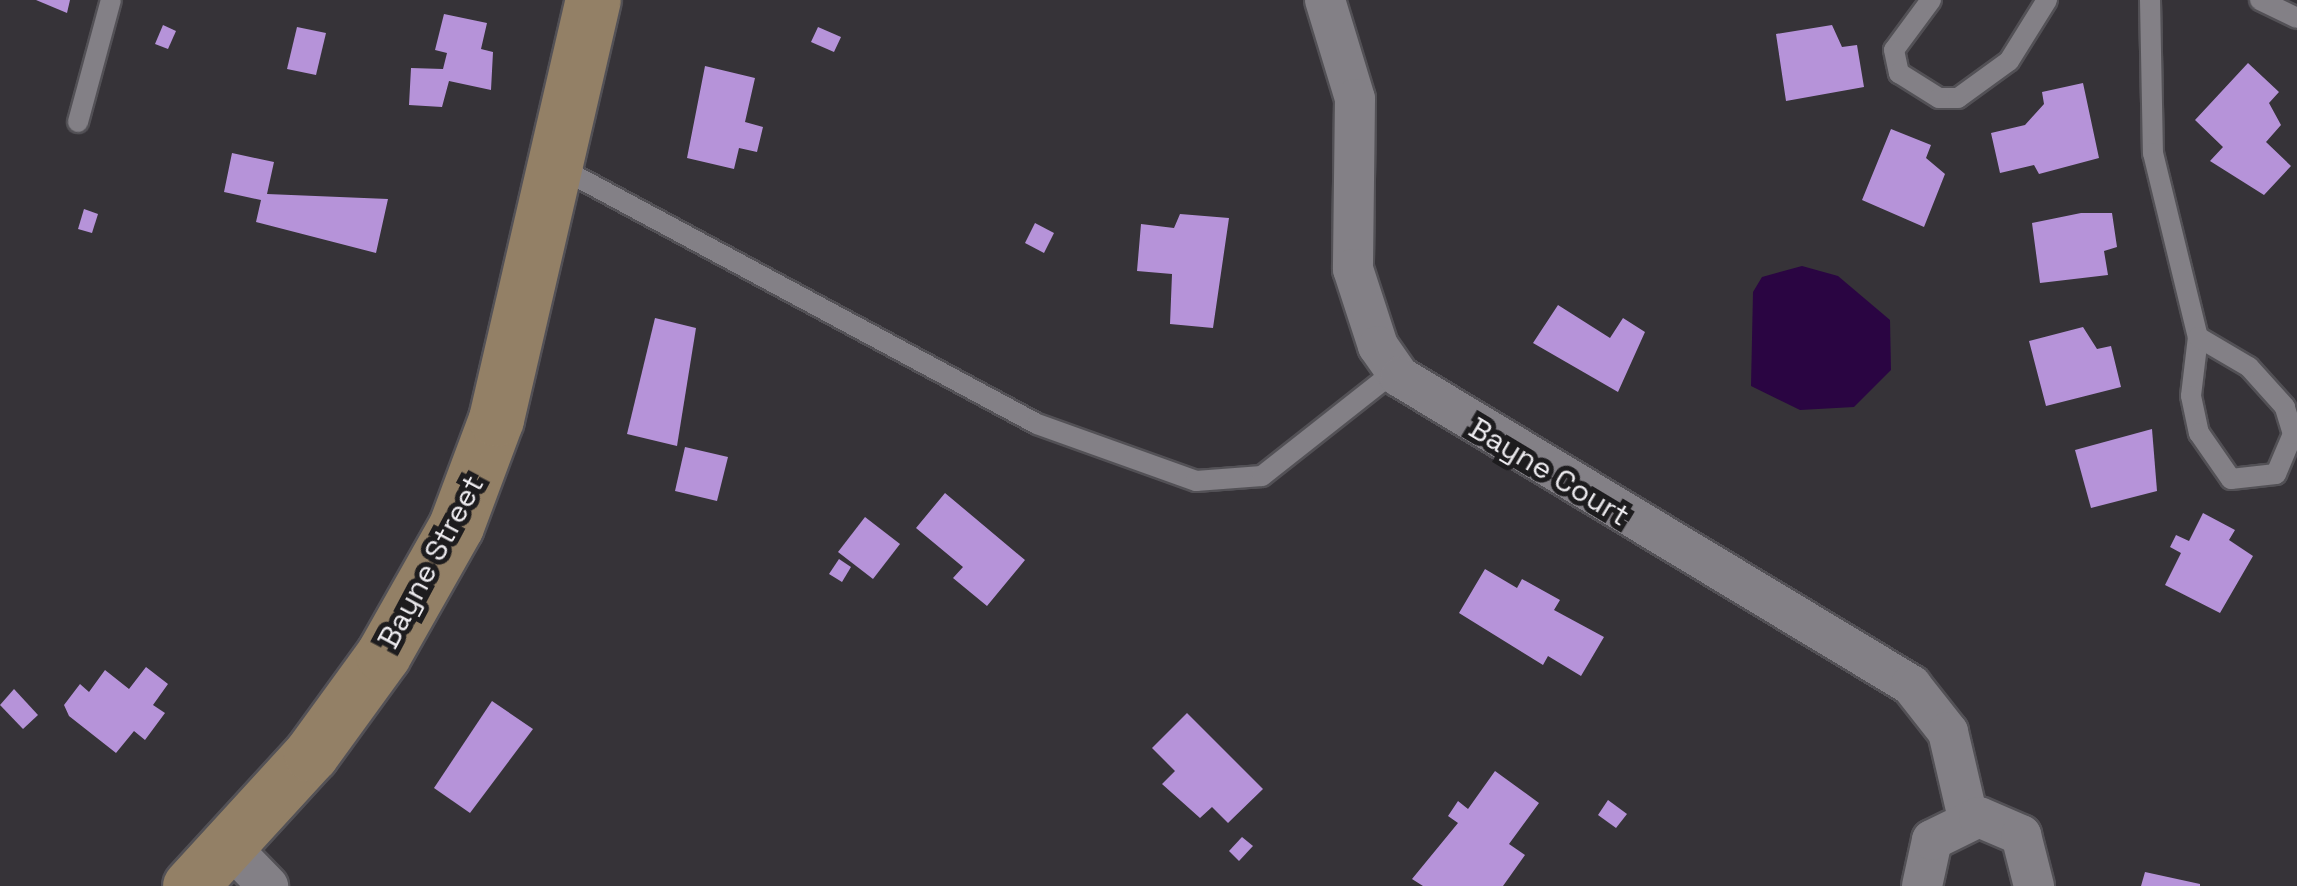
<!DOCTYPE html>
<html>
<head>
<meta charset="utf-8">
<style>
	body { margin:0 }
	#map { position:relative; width:2297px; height:886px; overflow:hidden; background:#363338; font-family:"Space Grotesk",sans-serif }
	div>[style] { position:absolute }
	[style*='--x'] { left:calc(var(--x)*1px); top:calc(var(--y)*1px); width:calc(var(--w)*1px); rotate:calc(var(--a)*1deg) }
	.water>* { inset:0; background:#2a0542 }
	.building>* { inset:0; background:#b693d9 }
	.roads { filter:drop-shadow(2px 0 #535156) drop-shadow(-2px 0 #535156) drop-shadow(0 2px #535156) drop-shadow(0 -2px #535156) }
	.lane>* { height:20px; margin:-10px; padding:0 10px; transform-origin:10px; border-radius:10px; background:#838086 }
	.street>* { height:40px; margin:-20px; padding:0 20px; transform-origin:20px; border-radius:20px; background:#838086 }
	.secondary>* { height:55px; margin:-27.5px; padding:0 27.5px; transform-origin:27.5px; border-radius:27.5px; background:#938066 }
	span { translate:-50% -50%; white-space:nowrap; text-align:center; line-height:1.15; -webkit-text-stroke:10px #1d1c1e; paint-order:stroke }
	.street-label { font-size:30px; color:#edebef }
</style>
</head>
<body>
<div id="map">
	<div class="water">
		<div style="clip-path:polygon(1802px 266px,1838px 276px,1890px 320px,1891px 370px,1854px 407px,1800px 410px,1751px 386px,1753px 292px,1762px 277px)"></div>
	</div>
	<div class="building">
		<div style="clip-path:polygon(36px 0,70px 0,67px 13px)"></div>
		<div style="clip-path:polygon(444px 14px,487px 23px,481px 49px,493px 52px,491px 90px,449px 81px,442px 107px,409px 105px,411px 68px,443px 69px,447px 53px,435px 50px)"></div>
		<div style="clip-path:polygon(163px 25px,176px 31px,168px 49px,155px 44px)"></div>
		<div style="clip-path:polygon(1832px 25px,1842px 47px,1857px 45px,1864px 87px,1786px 101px,1776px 34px)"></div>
		<div style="clip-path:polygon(297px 27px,326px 33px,316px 75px,287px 69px)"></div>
		<div style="clip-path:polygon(818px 27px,841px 37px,834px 52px,811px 42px)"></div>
		<div style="clip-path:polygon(2248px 63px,2279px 92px,2269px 103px,2281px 125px,2266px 142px,2291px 166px,2264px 195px,2210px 161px,2223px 147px,2195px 120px)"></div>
		<div style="clip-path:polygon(705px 66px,755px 78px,745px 122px,763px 127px,757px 152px,739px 148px,734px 169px,687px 158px)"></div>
		<div style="clip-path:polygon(2083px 83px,2099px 158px,2039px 174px,2034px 165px,2000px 173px,1991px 133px,2025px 125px,2044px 104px,2042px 92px)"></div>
		<div style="clip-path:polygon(1891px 129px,1931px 145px,1926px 158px,1945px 174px,1924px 227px,1862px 200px)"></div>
		<div style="clip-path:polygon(232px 153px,274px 162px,267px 194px,388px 199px,376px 253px,256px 222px,261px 200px,224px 192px)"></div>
		<div style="clip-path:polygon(84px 209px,98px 214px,92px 233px,78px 229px)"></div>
		<div style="clip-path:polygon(2081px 213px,2112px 213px,2117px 247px,2104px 251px,2108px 275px,2040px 283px,2032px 223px)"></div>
		<div style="clip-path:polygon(1180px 214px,1229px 218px,1213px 328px,1170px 324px,1172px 274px,1137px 271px,1141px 224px,1174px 228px)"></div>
		<div style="clip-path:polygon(1035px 223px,1054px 233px,1044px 253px,1025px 243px)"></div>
		<div style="clip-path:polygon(1558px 305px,1610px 338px,1623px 318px,1645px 332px,1618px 392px,1533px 343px)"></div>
		<div style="clip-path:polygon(655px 318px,696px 328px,677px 446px,627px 434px)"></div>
		<div style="clip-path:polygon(2083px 327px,2097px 349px,2111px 346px,2121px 387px,2046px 406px,2029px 341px)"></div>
		<div style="clip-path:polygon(2152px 429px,2157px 491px,2091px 508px,2075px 450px)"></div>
		<div style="clip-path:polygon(685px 447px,728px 457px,717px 501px,675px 491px)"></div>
		<div style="clip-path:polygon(945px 493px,1025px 560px,987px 606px,953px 578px,963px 567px,916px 528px)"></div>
		<div style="clip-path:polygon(2203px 513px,2235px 530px,2229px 540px,2253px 556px,2220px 613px,2165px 585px,2181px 553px,2170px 547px,2176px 535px,2189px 541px)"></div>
		<div style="clip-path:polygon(865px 517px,900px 544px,873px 579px,838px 552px)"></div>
		<div style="clip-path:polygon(839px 559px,851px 567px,842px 582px,829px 574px)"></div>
		<div style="clip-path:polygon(1485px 569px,1517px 588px,1522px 579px,1560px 600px,1554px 610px,1604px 637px,1581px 676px,1548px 656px,1543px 665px,1459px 613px)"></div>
		<div style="clip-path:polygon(146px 667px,168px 684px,153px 705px,165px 713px,145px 740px,134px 731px,116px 753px,69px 716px,64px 705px,80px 684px,89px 692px,105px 670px,129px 689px)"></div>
		<div style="clip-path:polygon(14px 689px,38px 715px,23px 729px,0 705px)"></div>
		<div style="clip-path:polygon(492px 701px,533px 729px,470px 813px,434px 788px)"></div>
		<div style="clip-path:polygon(1187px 713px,1263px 789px,1228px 823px,1212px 807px,1200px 818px,1162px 784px,1175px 771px,1152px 748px)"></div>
		<div style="clip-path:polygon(1495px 771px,1539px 803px,1509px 844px,1525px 855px,1503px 886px,1423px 886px,1412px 879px,1458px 823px,1448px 816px,1458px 801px,1468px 809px)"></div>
		<div style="clip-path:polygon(1608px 800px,1627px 814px,1616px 828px,1598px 815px)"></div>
		<div style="clip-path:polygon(1242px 837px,1253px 846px,1239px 861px,1229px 851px)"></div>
		<div style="clip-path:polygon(2145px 872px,2200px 884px,2200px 886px,2141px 886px)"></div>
	</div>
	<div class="roads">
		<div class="lane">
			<div style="--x:1931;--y:0;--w:62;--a:126.5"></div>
			<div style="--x:1894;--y:50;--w:24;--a:78"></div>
			<div style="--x:1899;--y:73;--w:47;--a:32"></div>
			<div style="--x:1939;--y:98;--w:19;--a:0"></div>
			<div style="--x:1958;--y:98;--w:63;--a:-36"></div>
			<div style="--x:2009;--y:61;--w:72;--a:-58.1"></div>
			<div style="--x:2150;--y:0;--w:153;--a:88.9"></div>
			<div style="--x:2153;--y:153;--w:189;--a:76.3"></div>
			<div style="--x:2198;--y:337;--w:59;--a:96.8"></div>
			<div style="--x:2191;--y:396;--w:38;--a:78"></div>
			<div style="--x:2199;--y:433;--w:56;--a:55.2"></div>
			<div style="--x:2231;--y:479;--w:45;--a:-6.3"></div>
			<div style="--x:2276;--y:474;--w:43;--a:-67"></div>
			<div style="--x:2293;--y:434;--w:28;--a:-107"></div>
			<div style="--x:2285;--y:407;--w:54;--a:-132"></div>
			<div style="--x:2249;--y:367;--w:59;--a:-149.5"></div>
			<div style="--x:2260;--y:0;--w:41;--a:25.9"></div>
			<div style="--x:78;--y:122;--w:126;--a:-74.9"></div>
			<div style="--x:555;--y:165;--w:547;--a:28.25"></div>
			<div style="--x:1037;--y:424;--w:169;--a:19.7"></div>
			<div style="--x:1196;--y:481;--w:66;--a:-4.3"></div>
			<div style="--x:1262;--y:476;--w:169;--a:-38.3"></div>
		</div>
		<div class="street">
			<div style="--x:1325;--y:0;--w:103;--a:73.1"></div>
			<div style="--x:1355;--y:99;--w:170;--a:90.7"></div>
			<div style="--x:1353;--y:269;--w:81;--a:72"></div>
			<div style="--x:1378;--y:346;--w:38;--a:55"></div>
			<div style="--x:1400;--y:377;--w:597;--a:31.08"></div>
			<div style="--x:1911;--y:685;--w:60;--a:51.8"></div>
			<div style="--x:1948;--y:732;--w:88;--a:76.9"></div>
			<div style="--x:232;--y:849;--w:52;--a:45.8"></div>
			<div style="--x:1922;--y:886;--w:47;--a:-77.7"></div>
			<div style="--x:1932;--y:840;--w:52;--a:-26.1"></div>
			<div style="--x:1979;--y:817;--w:46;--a:23.2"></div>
			<div style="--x:2021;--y:835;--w:53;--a:75.7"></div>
		</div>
		<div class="secondary">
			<div style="--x:190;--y:886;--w:179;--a:-47.5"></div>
			<div style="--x:311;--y:754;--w:122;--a:-54"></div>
			<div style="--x:383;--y:655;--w:148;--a:-60.5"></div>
			<div style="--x:456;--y:526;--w:114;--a:-69.5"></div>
			<div style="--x:496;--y:419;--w:430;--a:-77"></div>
		</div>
	</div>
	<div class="street-label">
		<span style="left:1549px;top:472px;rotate:31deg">Bayne Court</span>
		<span style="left:431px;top:562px;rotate:-62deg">Bayne Street</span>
	</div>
</div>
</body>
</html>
